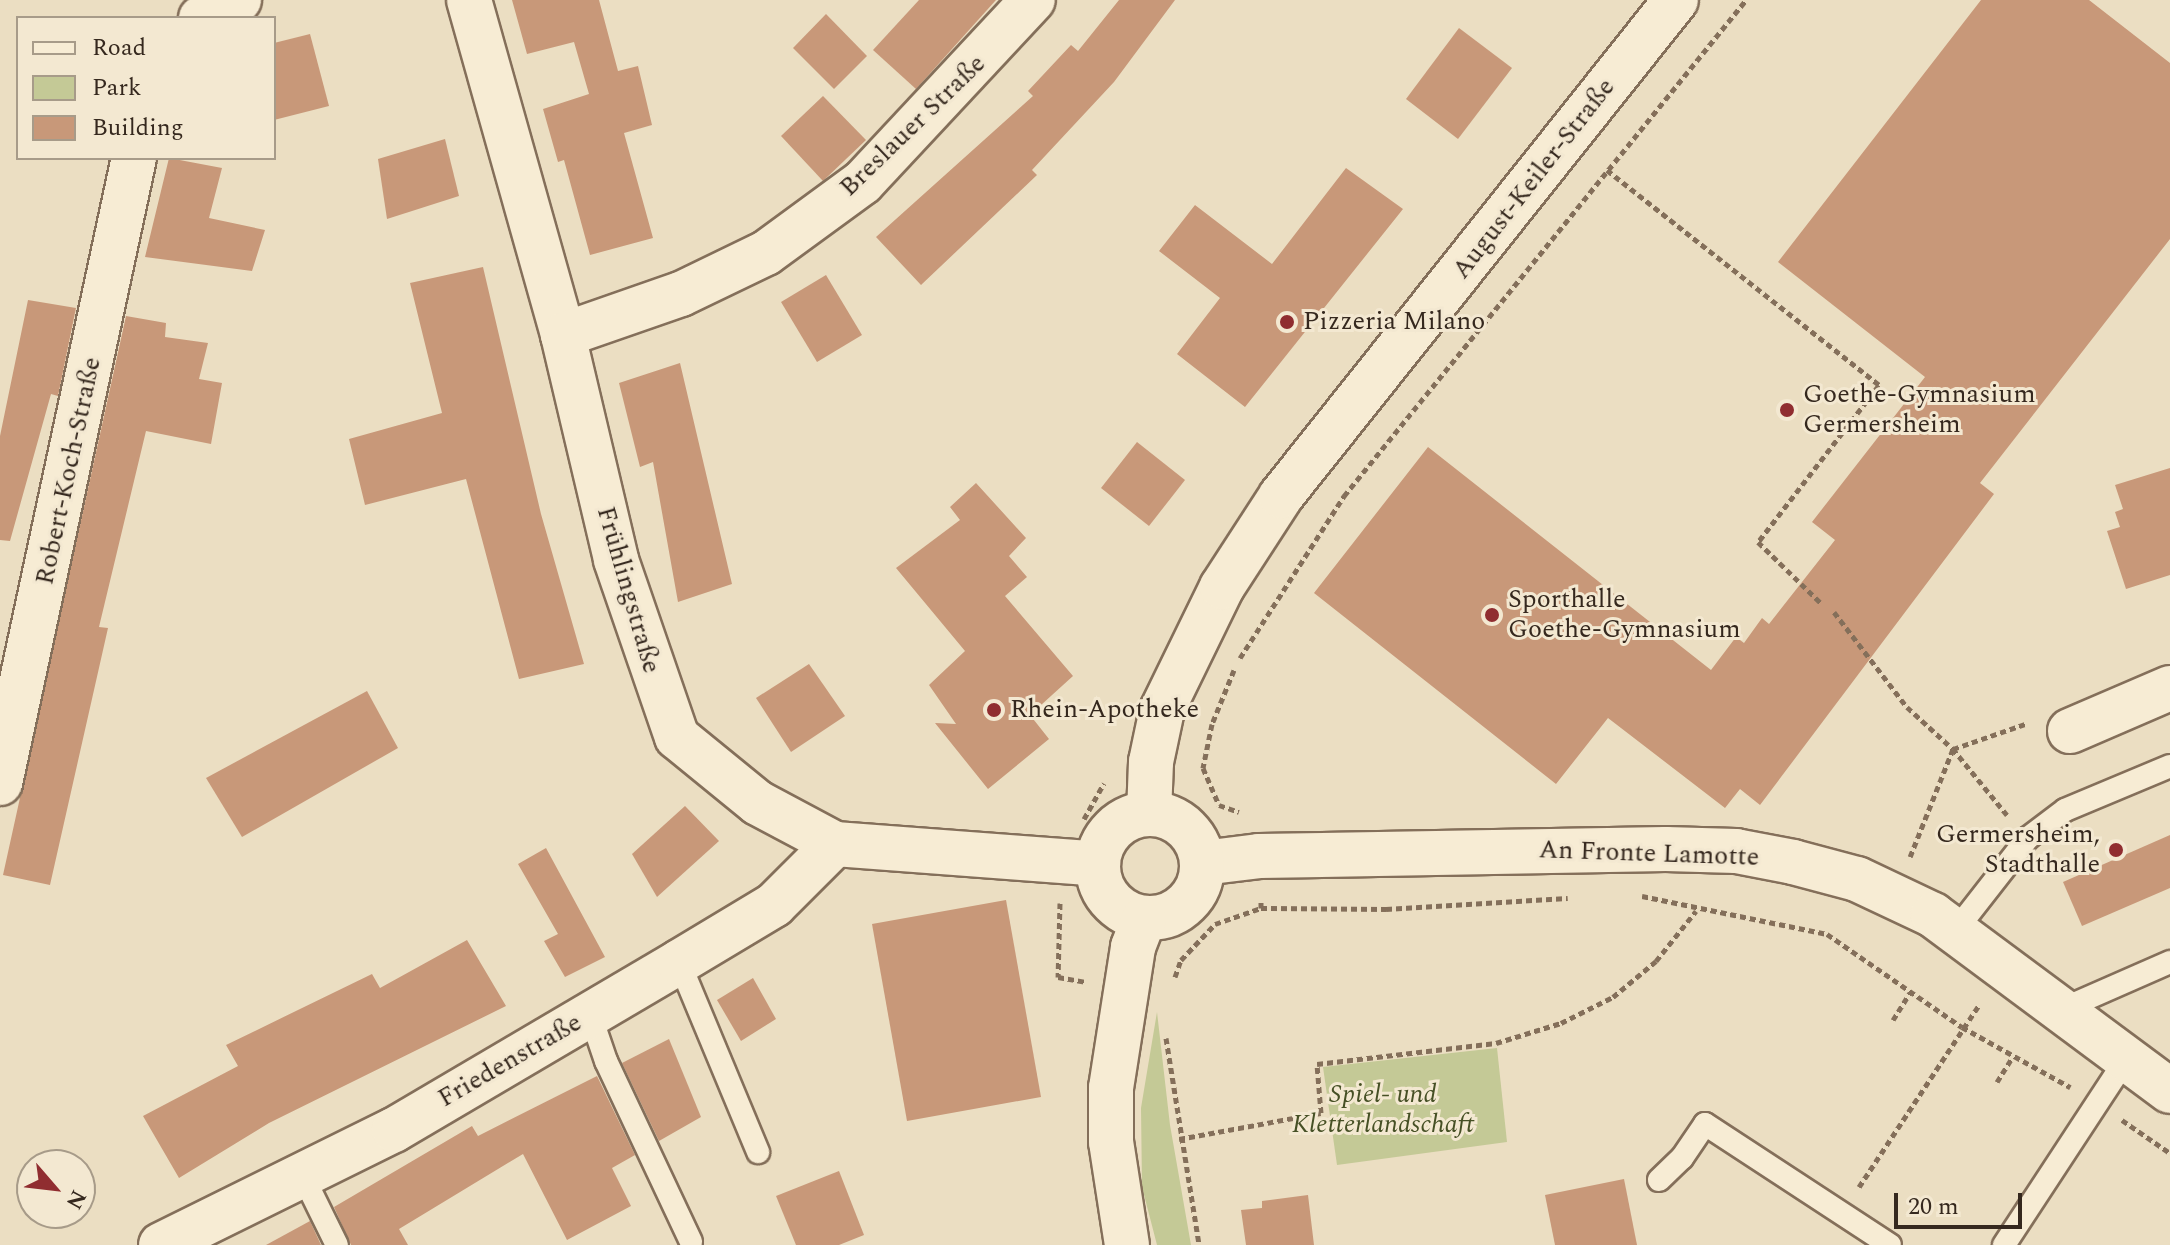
<!DOCTYPE html>
<html>
<head>
<meta charset="utf-8">
<style>
	body { margin:0 }
	#map { position:relative; width:2170px; height:1245px; overflow:hidden; background:#ebdec2; font-family:Spectral,serif }
	div>[style] { position:absolute }
	[style*='--x'] { left:calc(var(--x)*1px); top:calc(var(--y)*1px); width:calc(var(--w)*1px); rotate:calc(var(--a)*1deg) }
	.green>* { inset:0; background:#c4c996 }
	.building>* { inset:0; background:#c89879 }
	.path>* { height:5px; margin-top:-2.5px; transform-origin:0; background:repeating-linear-gradient(90deg,#846f5a 0 6px,transparent 0 10px) }
	.roads { filter:drop-shadow(2px 0 #846f5a) drop-shadow(-2px 0 #846f5a) drop-shadow(0 2px #846f5a) drop-shadow(0 -2px #846f5a) }
	.service>* { height:22px; margin:-11px; padding:0 11px; transform-origin:11px; border-radius:11px; background:#f7ecd4 }
	.minor>* { height:44px; margin:-22px; padding:0 22px; transform-origin:22px; border-radius:22px; background:#f7ecd4 }
	.tertiary>* { height:44px; margin:-22px; padding:0 22px; transform-origin:22px; border-radius:22px; background:#f7ecd4 }
	.tertiary>.ring { margin:-22px; padding:0; box-sizing:content-box; background:none; border:44px solid #f7ecd4; border-radius:50% }
	.dots>* { width:22px; height:22px; translate:-50% -50%; box-sizing:border-box; border:4px solid #f3e8d1; border-radius:50% }
	span { translate:-50% -50%; white-space:nowrap; text-align:center; line-height:1.15; -webkit-text-stroke:6px #f3e8d1; paint-order:stroke }
	.street-label { font-size:26px; color:#35281e }
	.poi-label { font-size:26px; color:#35281e }
	.left { translate:0 -50%; text-align:left }
	.right { translate:-100% -50%; text-align:right }
	.park-label { font-size:26px; color:#465025; font-style:italic }
	.legend { position:absolute; left:16px; top:16px; width:260px; height:144px; box-sizing:border-box; background:#f3e8d1; border:2px solid #a79b89; margin:0; padding:10px 14px; list-style:none; font-size:24px; color:#35281e }
	.legend li { display:flex; align-items:center; gap:16px; height:40px }
	.legend b { width:40px; border:2px solid #a79b89 }
	.north { position:absolute; left:16px; top:1149px; width:80px; height:80px; box-sizing:border-box; background:#f3e8d1; border:2px solid #a79b89; border-radius:50%; rotate:118deg; font-size:22px; font-weight:700; line-height:32px; text-align:center; color:#35281e }
	.north::after { content:''; display:block; margin:auto; width:28px; height:36px; background:#902d30; clip-path:polygon(50% 0,100% 100%,50% 72%,0 100%) }
	.scale { position:absolute; left:1894px; top:1193px; width:128px; height:36px; box-sizing:border-box; border:4px solid #35281e; border-top:0; padding-left:10px; font-size:24px; line-height:28px; white-space:nowrap; color:#35281e; -webkit-text-stroke:6px #f3e8d1; paint-order:stroke }
</style>
</head>
<body>
<div id="map">
	<div class="green">
		<div style="clip-path:polygon(1157px 1012px,1170px 1125px,1191px 1245px,1157px 1245px,1142px 1187px,1141px 1108px)"></div>
		<div style="clip-path:polygon(1497px 1048px,1507px 1142px,1337px 1165px,1323px 1067px)"></div>
	</div>
	<div class="building">
		<div style="clip-path:polygon(512px 0,599px 0,618px 71px,638px 66px,652px 125px,624px 133px,653px 238px,590px 255px,564px 160px,558px 162px,543px 109px,589px 94px,574px 42px,527px 54px)"></div>
		<div style="clip-path:polygon(919px 0,996px 0,916px 89px,873px 50px)"></div>
		<div style="clip-path:polygon(1119px 0,1175px 0,1114px 82px,1032px 170px,1037px 175px,921px 285px,876px 237px,1033px 96px,1028px 91px,1071px 45px,1078px 51px)"></div>
		<div style="clip-path:polygon(1981px 0,2089px 0,2170px 63px,2170px 239px,1980px 483px,1994px 494px,1760px 805px,1740px 789px,1725px 808px,1608px 718px,1556px 784px,1314px 593px,1428px 447px,1711px 670px,1736px 637px,1744px 643px,1762px 618px,1769px 624px,1835px 540px,1812px 522px,1925px 377px,1778px 262px)"></div>
		<div style="clip-path:polygon(826px 14px,867px 56px,834px 89px,793px 48px)"></div>
		<div style="clip-path:polygon(1459px 28px,1512px 68px,1458px 139px,1406px 99px)"></div>
		<div style="clip-path:polygon(310px 34px,329px 106px,274px 120px,274px 43px)"></div>
		<div style="clip-path:polygon(823px 96px,866px 140px,823px 181px,781px 136px)"></div>
		<div style="clip-path:polygon(445px 139px,459px 196px,387px 219px,378px 159px)"></div>
		<div style="clip-path:polygon(169px 158px,222px 168px,209px 218px,265px 230px,252px 271px,145px 257px)"></div>
		<div style="clip-path:polygon(1346px 168px,1403px 209px,1245px 407px,1177px 354px,1220px 298px,1159px 251px,1195px 205px,1272px 264px)"></div>
		<div style="clip-path:polygon(483px 267px,541px 514px,584px 664px,519px 679px,466px 479px,365px 505px,349px 439px,442px 413px,410px 283px)"></div>
		<div style="clip-path:polygon(826px 275px,862px 335px,817px 362px,781px 302px)"></div>
		<div style="clip-path:polygon(28px 300px,76px 308px,58px 396px,51px 394px,10px 541px,0 540px,0 436px)"></div>
		<div style="clip-path:polygon(126px 316px,166px 323px,165px 337px,208px 343px,199px 379px,222px 383px,211px 444px,146px 431px,99px 627px,108px 628px,50px 885px,3px 875px)"></div>
		<div style="clip-path:polygon(680px 363px,732px 584px,678px 602px,653px 462px,640px 467px,619px 383px)"></div>
		<div style="clip-path:polygon(1137px 442px,1185px 480px,1149px 526px,1101px 488px)"></div>
		<div style="clip-path:polygon(2170px 468px,2170px 575px,2126px 589px,2107px 531px,2120px 527px,2115px 512px,2123px 509px,2115px 485px)"></div>
		<div style="clip-path:polygon(976px 483px,1026px 538px,1009px 556px,1027px 577px,1005px 596px,1073px 676px,1030px 715px,1049px 739px,988px 789px,935px 723px,956px 724px,929px 685px,965px 651px,896px 568px,960px 520px,950px 507px)"></div>
		<div style="clip-path:polygon(809px 664px,845px 716px,791px 752px,756px 698px)"></div>
		<div style="clip-path:polygon(367px 691px,398px 748px,242px 837px,206px 778px)"></div>
		<div style="clip-path:polygon(685px 806px,719px 841px,657px 897px,632px 854px)"></div>
		<div style="clip-path:polygon(2170px 835px,2170px 888px,2082px 926px,2063px 882px)"></div>
		<div style="clip-path:polygon(546px 848px,605px 957px,565px 977px,544px 941px,558px 934px,518px 864px)"></div>
		<div style="clip-path:polygon(1006px 900px,1041px 1097px,907px 1121px,872px 924px)"></div>
		<div style="clip-path:polygon(467px 940px,506px 1006px,269px 1123px,179px 1178px,143px 1116px,238px 1066px,226px 1045px,372px 974px,380px 988px)"></div>
		<div style="clip-path:polygon(753px 978px,776px 1019px,741px 1041px,717px 1000px)"></div>
		<div style="clip-path:polygon(669px 1039px,701px 1117px,659px 1141px,622px 1063px)"></div>
		<div style="clip-path:polygon(597px 1076px,635px 1155px,612px 1168px,631px 1206px,567px 1240px,523px 1154px,399px 1229px,408px 1245px,351px 1245px,334px 1207px,472px 1126px,478px 1136px)"></div>
		<div style="clip-path:polygon(839px 1171px,864px 1235px,839px 1245px,796px 1245px,776px 1196px)"></div>
		<div style="clip-path:polygon(1624px 1179px,1637px 1245px,1555px 1245px,1545px 1195px)"></div>
		<div style="clip-path:polygon(1308px 1195px,1314px 1245px,1246px 1245px,1241px 1210px,1262px 1208px,1262px 1201px)"></div>
		<div style="clip-path:polygon(310px 1221px,321px 1245px,266px 1245px)"></div>
	</div>
	<div class="path">
		<div style="--x:1607;--y:170;--w:347;--a:38.3"></div>
		<div style="--x:1879;--y:385;--w:198;--a:127.6"></div>
		<div style="--x:1758;--y:542;--w:89;--a:44.1"></div>
		<div style="--x:1834;--y:612;--w:120;--a:52.5"></div>
		<div style="--x:1907;--y:707;--w:62;--a:42.4"></div>
		<div style="--x:1953;--y:749;--w:116;--a:111.7"></div>
		<div style="--x:1240;--y:658;--w:193;--a:-57.3"></div>
		<div style="--x:1344;--y:496;--w:638;--a:-50.98"></div>
		<div style="--x:1234;--y:670;--w:58;--a:112.2"></div>
		<div style="--x:1212;--y:724;--w:45;--a:101.6"></div>
		<div style="--x:1203;--y:768;--w:40;--a:66.6"></div>
		<div style="--x:1219;--y:805;--w:21;--a:19"></div>
		<div style="--x:2007;--y:815;--w:85;--a:-129.3"></div>
		<div style="--x:1953;--y:749;--w:79;--a:-19.1"></div>
		<div style="--x:1084;--y:819;--w:41;--a:-60.9"></div>
		<div style="--x:1642;--y:896;--w:189;--a:11.6"></div>
		<div style="--x:1827;--y:934;--w:164;--a:34.6"></div>
		<div style="--x:1962;--y:1027;--w:124;--a:29.1"></div>
		<div style="--x:1060;--y:903;--w:74;--a:91.5"></div>
		<div style="--x:1058;--y:977;--w:28;--a:10"></div>
		<div style="--x:1261;--y:908;--w:125;--a:0.5"></div>
		<div style="--x:1386;--y:909;--w:182;--a:-3.5"></div>
		<div style="--x:1175;--y:977;--w:18;--a:-71"></div>
		<div style="--x:1181;--y:960;--w:50;--a:-46.6"></div>
		<div style="--x:1215;--y:924;--w:49;--a:-19.2"></div>
		<div style="--x:1261;--y:908;--w:9;--a:-90"></div>
		<div style="--x:1893;--y:1020;--w:32;--a:-58"></div>
		<div style="--x:1166;--y:1038;--w:210;--a:80.9"></div>
		<div style="--x:1997;--y:1082;--w:28;--a:-58"></div>
		<div style="--x:2122;--y:1120;--w:58;--a:34.5"></div>
		<div style="--x:1179;--y:1139;--w:144;--a:-10.4"></div>
		<div style="--x:1321;--y:1113;--w:49;--a:-94.7"></div>
		<div style="--x:1317;--y:1064;--w:180;--a:-6.7"></div>
		<div style="--x:1496;--y:1043;--w:68;--a:-17.1"></div>
		<div style="--x:1561;--y:1023;--w:58;--a:-26.6"></div>
		<div style="--x:1613;--y:997;--w:56;--a:-39.9"></div>
		<div style="--x:1656;--y:961;--w:64;--a:-51.3"></div>
		<div style="--x:1859;--y:1187;--w:218;--a:-56.6"></div>
	</div>
	<div class="roads">
		<div class="service">
			<div style="--x:1956;--y:930;--w:117;--a:-52"></div>
			<div style="--x:2028;--y:838;--w:46;--a:-37.1"></div>
			<div style="--x:2065;--y:810;--w:114;--a:-22.7"></div>
			<div style="--x:679;--y:962;--w:206;--a:67.4"></div>
			<div style="--x:2063;--y:1009;--w:117;--a:-23.7"></div>
			<div style="--x:590;--y:1014;--w:50;--a:71.2"></div>
			<div style="--x:606;--y:1061;--w:200;--a:64.8"></div>
			<div style="--x:302;--y:1174;--w:79;--a:63.8"></div>
			<div style="--x:1659;--y:1180;--w:32;--a:-44"></div>
			<div style="--x:1682;--y:1158;--w:41;--a:-55.9"></div>
			<div style="--x:1705;--y:1124;--w:221;--a:33.2"></div>
			<div style="--x:2004;--y:1245;--w:224;--a:-56.7"></div>
		</div>
		<div class="minor">
			<div style="--x:469;--y:0;--w:348;--a:74.3"></div>
			<div style="--x:563;--y:335;--w:231;--a:76.7"></div>
			<div style="--x:616;--y:560;--w:187;--a:71"></div>
			<div style="--x:677;--y:737;--w:104;--a:39.2"></div>
			<div style="--x:758;--y:803;--w:87;--a:28"></div>
			<div style="--x:835;--y:844;--w:264;--a:4.3"></div>
			<div style="--x:201;--y:18;--w:42;--a:-25.3"></div>
			<div style="--x:563;--y:335;--w:125;--a:-19.2"></div>
			<div style="--x:681;--y:294;--w:94;--a:-25.8"></div>
			<div style="--x:766;--y:253;--w:120;--a:-36.2"></div>
			<div style="--x:863;--y:182;--w:249;--a:-47"></div>
			<div style="--x:2070;--y:731;--w:109;--a:-23.3"></div>
			<div style="--x:0;--y:783;--w:639;--a:-77.9"></div>
			<div style="--x:1203;--y:863;--w:56;--a:-7.1"></div>
			<div style="--x:1259;--y:856;--w:407;--a:-1"></div>
			<div style="--x:1666;--y:849;--w:70;--a:1.6"></div>
			<div style="--x:1736;--y:851;--w:58;--a:10.9"></div>
			<div style="--x:1793;--y:862;--w:66;--a:14.9"></div>
			<div style="--x:1857;--y:879;--w:84;--a:25.3"></div>
			<div style="--x:1933;--y:915;--w:295;--a:36.6"></div>
			<div style="--x:161;--y:1245;--w:260;--a:-26.3"></div>
			<div style="--x:394;--y:1130;--w:331;--a:-30.5"></div>
			<div style="--x:679;--y:962;--w:111;--a:-31"></div>
			<div style="--x:774;--y:905;--w:86;--a:-45"></div>
		</div>
		<div class="tertiary">
			<div class="ring" style="left:1098px;top:814px;width:60px;height:60px"></div>
			<div style="--x:1149;--y:814;--w:52;--a:-87.8"></div>
			<div style="--x:1151;--y:762;--w:53;--a:-78.1"></div>
			<div style="--x:1162;--y:710;--w:137;--a:-64"></div>
			<div style="--x:1222;--y:587;--w:108;--a:-57"></div>
			<div style="--x:1281;--y:496;--w:634;--a:-51.47"></div>
			<div style="--x:1127;--y:1245;--w:104;--a:-98.8"></div>
			<div style="--x:1111;--y:1142;--w:54;--a:-90"></div>
			<div style="--x:1111;--y:1088;--w:143;--a:-81.1"></div>
			<div style="--x:1133;--y:947;--w:30;--a:-69"></div>
		</div>
	</div>
	<div class="dots">
		<div style="left:1287px;top:322px;background:#902d30"></div>
		<div style="left:1787px;top:410px;background:#902d30"></div>
		<div style="left:1492px;top:615px;background:#902d30"></div>
		<div style="left:994px;top:710px;background:#902d30"></div>
		<div style="left:2116px;top:850px;background:#902d30"></div>
	</div>
	<div class="street-label">
		<span style="left:913px;top:126px;rotate:-44deg">Breslauer Straße</span>
		<span style="left:1534px;top:179px;rotate:-52deg">August-Keiler-Straße</span>
		<span style="left:69px;top:471px;rotate:-78deg">Robert-Koch-Straße</span>
		<span style="left:628px;top:590px;rotate:74deg">Frühlingstraße</span>
		<span style="left:1649px;top:854px;rotate:2deg">An Fronte Lamotte</span>
		<span style="left:510px;top:1061px;rotate:-30deg">Friedenstraße</span>
	</div>
	<div class="poi-label">
		<span class="left" style="left:1303px;top:322px">Pizzeria Milano</span>
		<span class="left" style="left:1803px;top:410px">Goethe-Gymnasium<br>Germersheim</span>
		<span class="left" style="left:1508px;top:615px">Sporthalle<br>Goethe-Gymnasium</span>
		<span class="left" style="left:1010px;top:710px">Rhein-Apotheke</span>
		<span class="right" style="left:2100px;top:850px">Germersheim,<br>Stadthalle</span>
	</div>
	<div class="park-label">
		<span style="left:1383px;top:1110px">Spiel- und<br>Kletterlandschaft</span>
	</div>
	<ul class="legend">
	<li><b style="height:10px;background:#f7ecd4"></b>Road</li>
	<li><b style="height:22px;background:#c4c996"></b>Park</li>
	<li><b style="height:22px;background:#c89879"></b>Building</li>
	</ul>
	<div class="north">N</div>
	<div class="scale">20 m</div>
</div>
</body>
</html>
